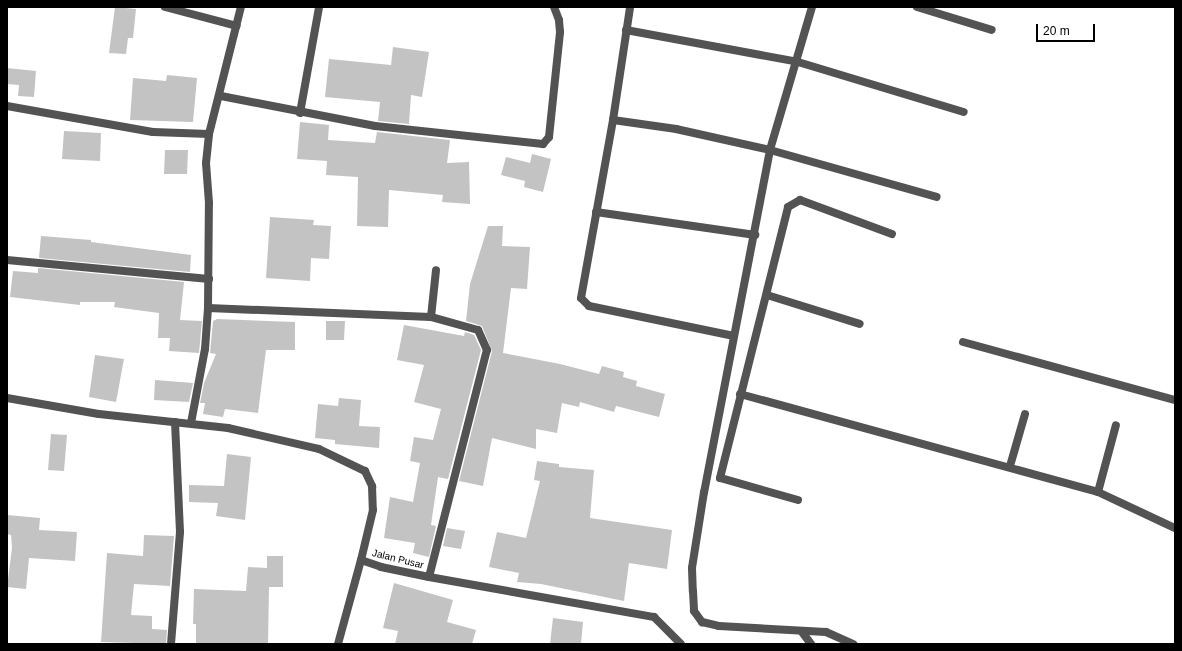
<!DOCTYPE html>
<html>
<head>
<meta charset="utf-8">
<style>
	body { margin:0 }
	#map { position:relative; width:1182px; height:651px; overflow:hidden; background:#fff; font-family:Arial,sans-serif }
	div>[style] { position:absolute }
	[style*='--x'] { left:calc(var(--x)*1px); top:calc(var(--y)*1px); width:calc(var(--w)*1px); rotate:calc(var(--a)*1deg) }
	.building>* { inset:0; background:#c3c3c3 }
	.minor>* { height:8px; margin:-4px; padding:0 4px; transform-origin:4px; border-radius:4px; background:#535353 }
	span { translate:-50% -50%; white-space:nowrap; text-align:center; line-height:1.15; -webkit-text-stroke:3px #fff; paint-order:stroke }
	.street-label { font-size:10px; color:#000 }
	.frame { position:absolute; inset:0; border:8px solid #000; pointer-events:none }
	.scale { position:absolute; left:1036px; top:24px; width:59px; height:18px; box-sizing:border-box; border:2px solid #000; border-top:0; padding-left:5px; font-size:12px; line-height:14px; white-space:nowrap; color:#000; -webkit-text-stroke:3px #fff; paint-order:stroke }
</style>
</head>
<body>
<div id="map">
	<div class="building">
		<div style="clip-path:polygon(115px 7px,136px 9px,133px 38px,128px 38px,126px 54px,109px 53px)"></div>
		<div style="clip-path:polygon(393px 47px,429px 52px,422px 97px,411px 95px,409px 124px,378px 121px,380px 102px,325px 97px,329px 59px,391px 65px)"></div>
		<div style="clip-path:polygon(7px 68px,36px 71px,34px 97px,18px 96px,19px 85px,7px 84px)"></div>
		<div style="clip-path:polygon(167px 75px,197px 78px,193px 122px,130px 120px,133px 78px,166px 81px)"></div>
		<div style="clip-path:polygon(300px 122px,329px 125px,328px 140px,375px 143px,377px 132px,450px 140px,447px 163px,469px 162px,470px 204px,442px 202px,443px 195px,389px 190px,388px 227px,357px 226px,358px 177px,326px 175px,327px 161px,297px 159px)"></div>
		<div style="clip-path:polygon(64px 131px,101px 133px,100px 161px,62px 159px)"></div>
		<div style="clip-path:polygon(165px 150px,188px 150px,187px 174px,164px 174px)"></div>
		<div style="clip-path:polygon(532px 154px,551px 159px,543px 192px,524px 187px,525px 181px,501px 175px,506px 157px,530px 163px)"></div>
		<div style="clip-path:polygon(270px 217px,314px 220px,313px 225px,331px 226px,329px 259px,311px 258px,310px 281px,266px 278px)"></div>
		<div style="clip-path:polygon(488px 226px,503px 226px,502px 246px,530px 247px,527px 289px,511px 288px,503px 353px,560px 364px,599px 374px,602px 366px,624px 372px,623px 377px,637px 381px,636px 386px,665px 394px,659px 417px,616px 406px,614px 412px,580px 402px,579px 407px,562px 403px,557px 433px,536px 429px,536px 449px,492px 438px,483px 486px,459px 481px,492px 351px,482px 326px,466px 321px,470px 284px)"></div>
		<div style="clip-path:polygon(41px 236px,91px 240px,91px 242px,191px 255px,190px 272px,39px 258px)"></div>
		<div style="clip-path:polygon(38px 268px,184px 282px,180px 320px,202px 321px,199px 353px,169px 351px,170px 338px,158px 338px,159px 313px,114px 307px,115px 302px,80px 302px,80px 305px,10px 297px,13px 271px,38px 273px)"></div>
		<div style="clip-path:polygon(217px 319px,295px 322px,295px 350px,266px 350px,258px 413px,225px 409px,223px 417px,203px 414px,205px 403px,200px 403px,204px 383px,216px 354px,210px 353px,213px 321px)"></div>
		<div style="clip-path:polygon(326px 321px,345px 321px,344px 340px,326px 340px)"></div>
		<div style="clip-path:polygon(404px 325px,464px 336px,465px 332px,474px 335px,481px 350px,448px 479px,438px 477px,431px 525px,436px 526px,429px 557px,413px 553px,415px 543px,384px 538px,390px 497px,413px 502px,420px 463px,410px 461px,414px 437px,433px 440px,441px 409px,414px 402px,424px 365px,397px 360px)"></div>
		<div style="clip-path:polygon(95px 355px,124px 359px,116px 402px,89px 397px)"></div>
		<div style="clip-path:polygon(155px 380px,193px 383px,189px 402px,154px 400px)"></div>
		<div style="clip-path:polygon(339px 398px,361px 400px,359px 426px,380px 427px,379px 448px,335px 444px,335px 440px,315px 438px,318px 404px,338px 406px)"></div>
		<div style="clip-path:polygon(51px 434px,67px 435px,64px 471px,48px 470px)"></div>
		<div style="clip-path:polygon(227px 454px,251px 457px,245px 520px,216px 516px,218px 503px,189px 502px,189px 485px,224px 486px)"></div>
		<div style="clip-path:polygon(537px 461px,559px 464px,559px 467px,594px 470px,590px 518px,672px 530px,667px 569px,629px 563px,624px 601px,541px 584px,517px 582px,519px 573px,489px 567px,497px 532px,526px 538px,540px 481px,534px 480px)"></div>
		<div style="clip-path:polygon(7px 515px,40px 518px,39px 530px,77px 532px,75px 561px,29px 558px,26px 589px,7px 587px,12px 548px,11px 535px,7px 534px)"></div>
		<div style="clip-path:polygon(447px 528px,465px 531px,461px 549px,443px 546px)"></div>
		<div style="clip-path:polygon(144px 535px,174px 536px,170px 586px,134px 584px,131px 615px,152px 616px,152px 629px,167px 630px,166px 644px,101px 642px,107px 553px,143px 556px)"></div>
		<div style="clip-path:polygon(267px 556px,283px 556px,283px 587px,269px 587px,268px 644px,196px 644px,196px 624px,193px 624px,194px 589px,246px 591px,248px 567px,267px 568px)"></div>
		<div style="clip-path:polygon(394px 583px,453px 600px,447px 622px,476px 630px,472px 644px,395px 644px,398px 631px,383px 628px)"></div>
		<div style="clip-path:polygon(553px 618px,583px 622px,581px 644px,550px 644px)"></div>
	</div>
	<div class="minor">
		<div style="--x:165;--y:7;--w:74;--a:14.8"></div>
		<div style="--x:812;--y:7;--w:149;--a:106.4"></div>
		<div style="--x:770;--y:150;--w:348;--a:100.9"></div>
		<div style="--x:704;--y:492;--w:77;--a:99"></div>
		<div style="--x:692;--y:568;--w:23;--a:88"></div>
		<div style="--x:693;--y:591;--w:20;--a:87"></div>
		<div style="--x:694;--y:611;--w:14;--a:54"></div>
		<div style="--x:702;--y:622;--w:17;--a:13"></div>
		<div style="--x:719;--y:626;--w:107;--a:3.2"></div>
		<div style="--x:826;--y:632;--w:30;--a:24"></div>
		<div style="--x:917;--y:7;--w:78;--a:17"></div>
		<div style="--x:626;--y:30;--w:175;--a:10.5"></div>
		<div style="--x:798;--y:62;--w:173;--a:16.8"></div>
		<div style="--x:221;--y:96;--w:157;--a:11"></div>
		<div style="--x:375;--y:126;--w:169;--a:6.1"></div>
		<div style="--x:543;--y:144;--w:9;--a:-49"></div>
		<div style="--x:549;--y:137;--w:106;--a:-84"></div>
		<div style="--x:560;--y:32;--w:12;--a:-95"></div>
		<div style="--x:559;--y:20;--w:14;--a:-111"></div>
		<div style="--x:7;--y:106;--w:148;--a:10.1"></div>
		<div style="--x:153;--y:132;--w:56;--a:2"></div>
		<div style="--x:300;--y:113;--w:108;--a:-79.8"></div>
		<div style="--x:613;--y:120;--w:114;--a:-81.4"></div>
		<div style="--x:596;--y:212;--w:161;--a:8.2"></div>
		<div style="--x:7;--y:260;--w:203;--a:5.4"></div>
		<div style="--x:767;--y:295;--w:97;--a:17.3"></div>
		<div style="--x:208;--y:308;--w:223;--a:2.3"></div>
		<div style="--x:734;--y:336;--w:148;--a:-168.3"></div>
		<div style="--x:589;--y:306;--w:11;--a:-135"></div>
		<div style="--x:581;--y:298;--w:181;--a:-79.8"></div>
		<div style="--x:613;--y:120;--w:64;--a:8.1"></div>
		<div style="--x:676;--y:129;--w:96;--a:12.6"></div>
		<div style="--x:770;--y:150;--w:173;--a:15.7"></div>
		<div style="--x:963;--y:342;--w:220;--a:15.3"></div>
		<div style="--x:740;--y:394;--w:371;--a:15.3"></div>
		<div style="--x:1098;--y:492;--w:85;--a:25.1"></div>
		<div style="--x:7;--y:398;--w:93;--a:9.9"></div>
		<div style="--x:99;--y:414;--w:130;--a:6.2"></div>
		<div style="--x:228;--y:428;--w:93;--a:13"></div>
		<div style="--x:319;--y:449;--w:51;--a:25.6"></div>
		<div style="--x:365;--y:471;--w:17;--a:65"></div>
		<div style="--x:372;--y:486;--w:24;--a:88"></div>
		<div style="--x:373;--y:510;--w:51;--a:103.5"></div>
		<div style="--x:361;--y:560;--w:21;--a:19"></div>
		<div style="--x:381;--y:567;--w:49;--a:11.8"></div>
		<div style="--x:429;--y:577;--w:229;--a:10.1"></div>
		<div style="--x:654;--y:617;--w:38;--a:45"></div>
		<div style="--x:191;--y:423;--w:75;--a:-79.3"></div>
		<div style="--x:205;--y:349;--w:41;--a:-85.8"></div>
		<div style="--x:208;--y:308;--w:105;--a:-89.5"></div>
		<div style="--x:209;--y:203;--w:40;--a:-94.3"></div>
		<div style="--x:206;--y:163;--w:29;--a:-84"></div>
		<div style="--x:209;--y:134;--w:131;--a:-75.9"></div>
		<div style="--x:1010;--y:466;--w:54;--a:-73.9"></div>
		<div style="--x:1098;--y:492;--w:69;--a:-75"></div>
		<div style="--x:798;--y:500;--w:81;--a:-164.2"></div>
		<div style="--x:720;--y:478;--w:279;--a:-75.9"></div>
		<div style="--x:788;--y:207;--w:14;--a:-30"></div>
		<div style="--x:800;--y:200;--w:98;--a:20.3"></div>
		<div style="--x:429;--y:577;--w:234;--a:-75.7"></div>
		<div style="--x:487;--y:350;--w:22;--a:-114"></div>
		<div style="--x:478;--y:330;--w:49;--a:-164.5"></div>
		<div style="--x:431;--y:317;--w:47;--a:-83.9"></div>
		<div style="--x:802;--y:632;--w:15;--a:53"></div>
		<div style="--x:171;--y:644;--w:112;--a:-85.4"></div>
		<div style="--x:180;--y:532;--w:110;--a:-92.6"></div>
		<div style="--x:338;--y:644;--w:87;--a:-74.7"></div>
	</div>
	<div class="street-label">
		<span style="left:398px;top:559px;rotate:14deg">Jalan Pusar</span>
	</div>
	<div class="frame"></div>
	<div class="scale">20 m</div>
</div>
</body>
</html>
